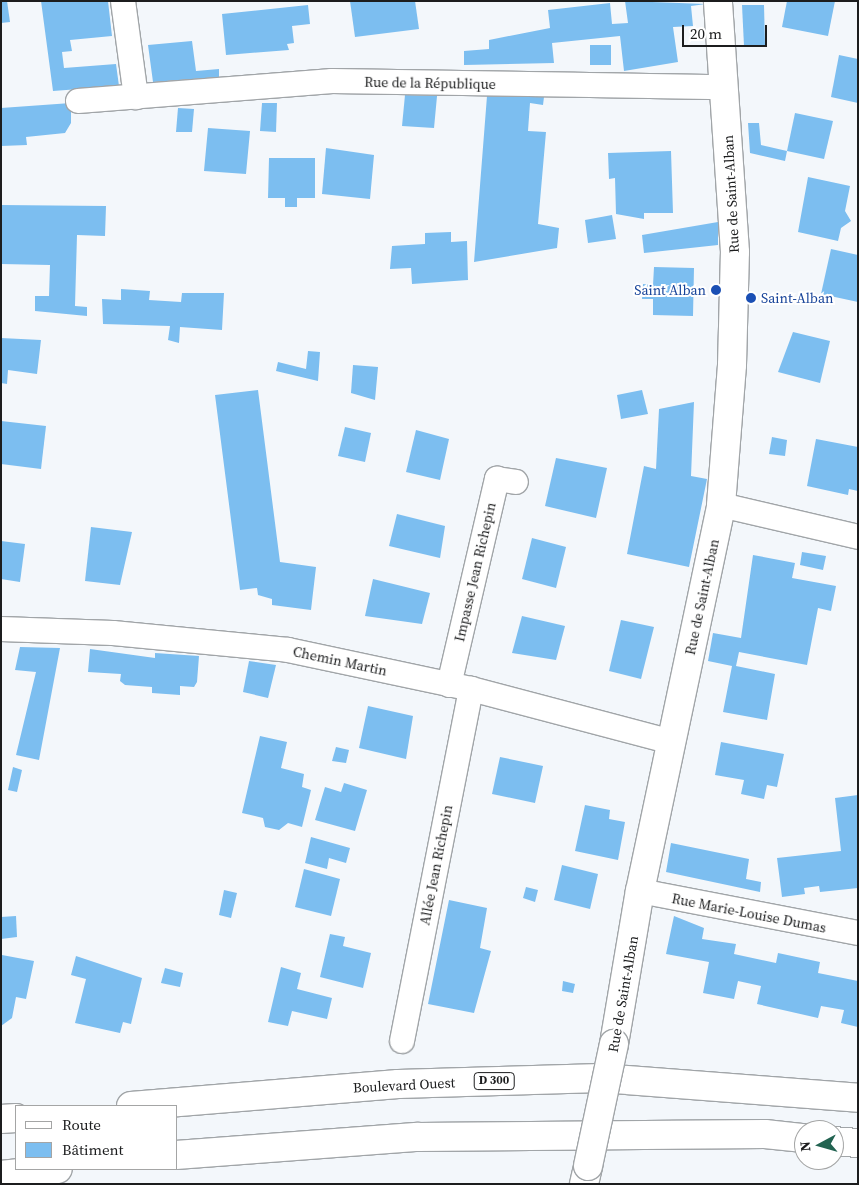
<!DOCTYPE html>
<html>
<head>
<meta charset="utf-8">
<style>
	body { margin:0 }
	#map { position:relative; width:859px; height:1185px; overflow:hidden; background:#f3f7fb; font-family:"Source Serif 4",serif }
	div>[style] { position:absolute }
	[style*='--x'] { left:calc(var(--x)*1px); top:calc(var(--y)*1px); width:calc(var(--w)*1px); rotate:calc(var(--a)*1deg) }
	.building>* { inset:0; background:#7cbef0 }
	.roads { filter:drop-shadow(1px 0 #a1a5a8) drop-shadow(-1px 0 #a1a5a8) drop-shadow(0 1px #a1a5a8) drop-shadow(0 -1px #a1a5a8) }
	.street>* { height:24px; margin:-12px; padding:0 12px; transform-origin:12px; border-radius:12px; background:#fff }
	.secondary>* { height:28px; margin:-14px; padding:0 14px; transform-origin:14px; border-radius:14px; background:#fff }
	.primary>* { height:28px; margin:-14px; padding:0 14px; transform-origin:14px; border-radius:14px; background:#fff }
	.bridges { filter:drop-shadow(1px 0 #a1a5a8) drop-shadow(-1px 0 #a1a5a8) drop-shadow(0 1px #a1a5a8) drop-shadow(0 -1px #a1a5a8) }
	.secondary-bridge>* { height:28px; margin:-14px; padding:0 14px; transform-origin:14px; border-radius:14px; background:#fff }
	.dots>* { width:14px; height:14px; translate:-50% -50%; box-sizing:border-box; border:2px solid #fff; border-radius:50% }
	span { translate:-50% -50%; white-space:nowrap; text-align:center; line-height:1.15; -webkit-text-stroke:4px #fff; paint-order:stroke }
	.shield-label span { padding:1px 4px; background:#fff; border:1px solid; border-radius:4px; -webkit-text-stroke-width:0 }
	.shield-label { font-size:12px; color:#1c1d1e; font-weight:700 }
	.street-label { font-size:14px; color:#1c1d1e }
	.transit-label { font-size:14px; color:#164399 }
	.right { translate:-100% -50%; text-align:right }
	.left { translate:0 -50%; text-align:left }
	.frame { position:absolute; inset:0; border:2px solid #1c1d1e; pointer-events:none }
	.legend { position:absolute; left:15px; top:1105px; width:162px; height:65px; box-sizing:border-box; background:#fff; border:1px solid #a4a5a5; margin:0; padding:6px 9px; list-style:none; font-size:15px; color:#1c1d1e }
	.legend li { display:flex; align-items:center; gap:10px; height:25px }
	.legend b { width:25px; border:1px solid #a4a5a5 }
	.north { position:absolute; left:794px; top:1120px; width:50px; height:50px; box-sizing:border-box; background:#fff; border:1px solid #a4a5a5; border-radius:50%; rotate:264deg; font-size:14px; font-weight:700; line-height:20px; text-align:center; color:#1c1d1e }
	.north::after { content:''; display:block; margin:auto; width:18px; height:22px; background:#226351; clip-path:polygon(50% 0,100% 100%,50% 72%,0 100%) }
	.scale { position:absolute; left:682px; top:25px; width:85px; height:22px; box-sizing:border-box; border:2px solid #1c1d1e; border-top:0; padding-left:6px; font-size:15px; line-height:18px; white-space:nowrap; color:#1c1d1e; -webkit-text-stroke:4px #fff; paint-order:stroke }
</style>
</head>
<body>
<div id="map">
	<div class="building">
		<div style="clip-path:polygon(1px 1px,7px 1px,10px 22px,1px 23px)"></div>
		<div style="clip-path:polygon(41px 1px,108px 1px,112px 36px,70px 40px,72px 51px,62px 52px,64px 68px,116px 64px,119px 86px,53px 91px)"></div>
		<div style="clip-path:polygon(350px 1px,415px 1px,419px 29px,355px 37px)"></div>
		<div style="clip-path:polygon(625px 1px,706px 4px,691px 6px,693px 26px,673px 27px,678px 62px,624px 71px,620px 36px,552px 43px,554px 63px,464px 65px,464px 51px,489px 49px,489px 40px,550px 28px,548px 10px,610px 3px,612px 24px,628px 23px)"></div>
		<div style="clip-path:polygon(787px 1px,835px 1px,828px 36px,782px 27px)"></div>
		<div style="clip-path:polygon(308px 5px,310px 24px,292px 26px,294px 43px,287px 44px,289px 50px,226px 55px,222px 14px)"></div>
		<div style="clip-path:polygon(742px 5px,764px 5px,765px 45px,744px 46px)"></div>
		<div style="clip-path:polygon(192px 41px,196px 71px,219px 69px,219px 77px,153px 82px,148px 45px)"></div>
		<div style="clip-path:polygon(590px 45px,611px 45px,611px 65px,590px 65px)"></div>
		<div style="clip-path:polygon(839px 55px,858px 59px,858px 103px,831px 97px)"></div>
		<div style="clip-path:polygon(405px 95px,437px 96px,434px 128px,402px 126px)"></div>
		<div style="clip-path:polygon(487px 96px,544px 97px,543px 105px,530px 103px,528px 131px,546px 132px,538px 224px,559px 228px,557px 248px,474px 262px)"></div>
		<div style="clip-path:polygon(71px 103px,71px 123px,65px 133px,26px 137px,27px 145px,1px 146px,1px 108px)"></div>
		<div style="clip-path:polygon(262px 103px,277px 103px,276px 132px,260px 131px)"></div>
		<div style="clip-path:polygon(178px 108px,194px 109px,192px 132px,176px 132px)"></div>
		<div style="clip-path:polygon(795px 113px,833px 121px,824px 159px,787px 151px)"></div>
		<div style="clip-path:polygon(748px 123px,759px 123px,761px 145px,787px 151px,785px 161px,750px 153px)"></div>
		<div style="clip-path:polygon(208px 128px,250px 131px,246px 174px,204px 171px)"></div>
		<div style="clip-path:polygon(326px 148px,374px 155px,370px 199px,322px 194px)"></div>
		<div style="clip-path:polygon(671px 151px,673px 213px,644px 213px,644px 219px,616px 214px,615px 178px,609px 179px,608px 153px)"></div>
		<div style="clip-path:polygon(269px 158px,315px 158px,315px 198px,297px 198px,297px 207px,285px 207px,285px 198px,268px 198px)"></div>
		<div style="clip-path:polygon(808px 177px,850px 186px,845px 211px,851px 221px,841px 228px,838px 241px,798px 232px)"></div>
		<div style="clip-path:polygon(1px 205px,106px 206px,105px 236px,77px 235px,75px 306px,87px 307px,87px 316px,35px 311px,35px 296px,49px 296px,50px 265px,1px 264px)"></div>
		<div style="clip-path:polygon(612px 215px,616px 239px,588px 243px,585px 220px)"></div>
		<div style="clip-path:polygon(718px 222px,718px 245px,644px 253px,642px 235px)"></div>
		<div style="clip-path:polygon(451px 232px,451px 242px,467px 241px,468px 280px,412px 284px,411px 268px,390px 269px,392px 246px,425px 244px,425px 233px)"></div>
		<div style="clip-path:polygon(831px 249px,858px 255px,858px 302px,821px 294px)"></div>
		<div style="clip-path:polygon(654px 267px,694px 268px,693px 316px,653px 315px,653px 299px,642px 299px,643px 284px,653px 285px)"></div>
		<div style="clip-path:polygon(121px 289px,150px 291px,149px 300px,181px 302px,182px 293px,224px 293px,222px 330px,180px 327px,179px 343px,168px 340px,170px 326px,103px 324px,102px 299px,121px 300px)"></div>
		<div style="clip-path:polygon(793px 332px,830px 341px,820px 383px,778px 372px)"></div>
		<div style="clip-path:polygon(1px 338px,41px 340px,37px 374px,8px 370px,7px 384px,1px 383px)"></div>
		<div style="clip-path:polygon(308px 351px,320px 352px,318px 381px,276px 371px,278px 362px,306px 369px)"></div>
		<div style="clip-path:polygon(353px 365px,378px 367px,375px 400px,351px 393px)"></div>
		<div style="clip-path:polygon(258px 390px,280px 562px,316px 567px,311px 610px,272px 605px,272px 599px,258px 595px,257px 588px,240px 590px,215px 395px)"></div>
		<div style="clip-path:polygon(642px 390px,648px 414px,621px 419px,617px 395px)"></div>
		<div style="clip-path:polygon(694px 402px,691px 476px,707px 479px,689px 567px,627px 554px,644px 466px,656px 469px,659px 409px)"></div>
		<div style="clip-path:polygon(1px 421px,46px 426px,41px 469px,1px 464px)"></div>
		<div style="clip-path:polygon(345px 427px,371px 433px,365px 462px,338px 456px)"></div>
		<div style="clip-path:polygon(416px 430px,449px 439px,440px 480px,406px 472px)"></div>
		<div style="clip-path:polygon(772px 437px,787px 440px,785px 456px,769px 454px)"></div>
		<div style="clip-path:polygon(816px 439px,858px 447px,858px 491px,849px 489px,848px 495px,807px 486px)"></div>
		<div style="clip-path:polygon(556px 458px,607px 468px,596px 518px,545px 506px)"></div>
		<div style="clip-path:polygon(397px 514px,445px 526px,440px 558px,389px 546px)"></div>
		<div style="clip-path:polygon(91px 527px,132px 532px,120px 585px,85px 581px)"></div>
		<div style="clip-path:polygon(532px 538px,566px 547px,556px 588px,522px 579px)"></div>
		<div style="clip-path:polygon(1px 541px,25px 544px,20px 582px,1px 579px)"></div>
		<div style="clip-path:polygon(802px 552px,826px 556px,823px 570px,800px 565px)"></div>
		<div style="clip-path:polygon(753px 555px,795px 563px,792px 578px,836px 586px,831px 611px,818px 608px,807px 665px,739px 652px,736px 666px,775px 674px,767px 720px,723px 712px,732px 666px,708px 661px,713px 633px,741px 638px)"></div>
		<div style="clip-path:polygon(373px 579px,430px 593px,422px 624px,365px 616px)"></div>
		<div style="clip-path:polygon(522px 616px,565px 626px,556px 660px,512px 653px)"></div>
		<div style="clip-path:polygon(621px 620px,654px 627px,641px 679px,609px 671px)"></div>
		<div style="clip-path:polygon(20px 647px,60px 648px,39px 760px,16px 755px,36px 672px,15px 670px)"></div>
		<div style="clip-path:polygon(90px 649px,155px 658px,155px 653px,199px 656px,197px 682px,194px 687px,180px 686px,180px 695px,152px 693px,152px 687px,125px 685px,120px 681px,121px 674px,88px 672px)"></div>
		<div style="clip-path:polygon(249px 661px,276px 665px,268px 698px,243px 692px)"></div>
		<div style="clip-path:polygon(368px 706px,413px 716px,406px 759px,359px 748px)"></div>
		<div style="clip-path:polygon(260px 736px,287px 742px,281px 768px,304px 774px,302px 787px,311px 790px,302px 827px,288px 823px,279px 830px,265px 827px,263px 818px,242px 813px)"></div>
		<div style="clip-path:polygon(721px 742px,784px 754px,777px 787px,767px 785px,764px 799px,741px 794px,744px 780px,715px 775px)"></div>
		<div style="clip-path:polygon(336px 747px,349px 750px,346px 763px,332px 761px)"></div>
		<div style="clip-path:polygon(500px 757px,543px 766px,535px 803px,492px 794px)"></div>
		<div style="clip-path:polygon(13px 767px,22px 770px,17px 792px,8px 790px)"></div>
		<div style="clip-path:polygon(344px 783px,367px 790px,355px 831px,315px 820px,325px 787px,341px 792px)"></div>
		<div style="clip-path:polygon(858px 795px,858px 888px,820px 892px,819px 886px,804px 888px,805px 894px,782px 897px,777px 858px,841px 851px,835px 798px)"></div>
		<div style="clip-path:polygon(585px 805px,610px 810px,609px 819px,625px 822px,618px 860px,575px 851px)"></div>
		<div style="clip-path:polygon(311px 837px,350px 848px,346px 863px,329px 858px,327px 869px,305px 863px)"></div>
		<div style="clip-path:polygon(671px 843px,749px 859px,746px 879px,761px 882px,760px 892px,666px 872px)"></div>
		<div style="clip-path:polygon(562px 865px,598px 874px,590px 909px,554px 900px)"></div>
		<div style="clip-path:polygon(304px 869px,340px 879px,331px 916px,295px 907px)"></div>
		<div style="clip-path:polygon(526px 887px,538px 890px,535px 902px,523px 898px)"></div>
		<div style="clip-path:polygon(224px 890px,237px 893px,231px 918px,219px 915px)"></div>
		<div style="clip-path:polygon(449px 900px,487px 908px,480px 948px,491px 951px,474px 1013px,428px 1004px)"></div>
		<div style="clip-path:polygon(16px 916px,17px 937px,1px 939px,1px 917px)"></div>
		<div style="clip-path:polygon(674px 916px,704px 928px,702px 939px,736px 944px,734px 954px,776px 963px,778px 953px,820px 962px,818px 973px,858px 981px,858px 1027px,841px 1023px,844px 1010px,821px 1006px,818px 1018px,757px 1004px,761px 986px,738px 981px,734px 999px,703px 993px,709px 962px,666px 954px)"></div>
		<div style="clip-path:polygon(330px 934px,345px 937px,343px 946px,371px 953px,363px 988px,320px 977px)"></div>
		<div style="clip-path:polygon(2px 955px,34px 961px,26px 999px,16px 997px,12px 1018px,1px 1026px)"></div>
		<div style="clip-path:polygon(76px 956px,142px 978px,131px 1024px,123px 1022px,120px 1033px,75px 1023px,86px 979px,71px 975px)"></div>
		<div style="clip-path:polygon(281px 967px,301px 973px,297px 989px,332px 998px,327px 1019px,292px 1011px,288px 1026px,268px 1022px)"></div>
		<div style="clip-path:polygon(165px 968px,183px 973px,180px 987px,161px 983px)"></div>
		<div style="clip-path:polygon(563px 981px,575px 984px,573px 993px,562px 991px)"></div>
	</div>
	<div class="roads">
		<div class="street">
			<div style="--x:123;--y:1;--w:97;--a:82.3"></div>
			<div style="--x:78;--y:101;--w:255;--a:-4.5"></div>
			<div style="--x:332;--y:81;--w:392;--a:0.9"></div>
			<div style="--x:721;--y:505;--w:141;--a:13.1"></div>
			<div style="--x:1;--y:629;--w:112;--a:2"></div>
			<div style="--x:113;--y:633;--w:176;--a:5.5"></div>
			<div style="--x:288;--y:650;--w:187;--a:12"></div>
			<div style="--x:471;--y:689;--w:207;--a:14.8"></div>
			<div style="--x:449;--y:685;--w:212;--a:-76.9"></div>
			<div style="--x:497;--y:479;--w:19;--a:9"></div>
			<div style="--x:640;--y:891;--w:222;--a:10.9"></div>
			<div style="--x:402;--y:1041;--w:359;--a:-78.9"></div>
		</div>
		<div class="secondary">
			<div style="--x:614;--y:1044;--w:155;--a:-80.4"></div>
			<div style="--x:640;--y:891;--w:394;--a:-78.1"></div>
			<div style="--x:721;--y:505;--w:140;--a:-85.5"></div>
			<div style="--x:732;--y:365;--w:113;--a:-88.5"></div>
			<div style="--x:735;--y:252;--w:252;--a:-93.9"></div>
			<div style="--x:584;--y:1184;--w:18;--a:-77"></div>
		</div>
		<div class="primary">
			<div style="--x:131;--y:1106;--w:268;--a:-4.7"></div>
			<div style="--x:398;--y:1084;--w:203;--a:-1.7"></div>
			<div style="--x:601;--y:1078;--w:258;--a:4.4"></div>
			<div style="--x:1;--y:1119;--w:15;--a:-4"></div>
			<div style="--x:834;--y:1141;--w:24;--a:5"></div>
			<div style="--x:176;--y:1155;--w:243;--a:-4.3"></div>
			<div style="--x:418;--y:1137;--w:347;--a:-0.5"></div>
			<div style="--x:765;--y:1134;--w:39;--a:6"></div>
			<div style="--x:1;--y:1175;--w:57;--a:-6"></div>
		</div>
	</div>
	<div class="bridges">
		<div class="secondary-bridge">
			<div style="--x:588;--y:1166;--w:125;--a:-78"></div>
		</div>
	</div>
	<div class="dots">
		<div style="left:716px;top:290px;background:#1a4fb4"></div>
		<div style="left:751px;top:298px;background:#1a4fb4"></div>
	</div>
	<div class="shield-label">
		<span style="left:494px;top:1081px">D 300</span>
	</div>
	<div class="street-label">
		<span style="left:430px;top:83px;rotate:1deg">Rue de la République</span>
		<span style="left:731px;top:194px;rotate:-93deg">Rue de Saint-Alban</span>
		<span style="left:475px;top:572px;rotate:-77deg">Impasse Jean Richepin</span>
		<span style="left:702px;top:597px;rotate:-78deg">Rue de Saint-Alban</span>
		<span style="left:340px;top:661px;rotate:12deg">Chemin Martin</span>
		<span style="left:436px;top:865px;rotate:-79deg">Allée Jean Richepin</span>
		<span style="left:749px;top:913px;rotate:11deg">Rue Marie-Louise Dumas</span>
		<span style="left:623px;top:994px;rotate:-80deg">Rue de Saint-Alban</span>
		<span style="left:404px;top:1085px;rotate:-3deg">Boulevard Ouest</span>
	</div>
	<div class="transit-label">
		<span class="right" style="left:706px;top:290px">Saint Alban</span>
		<span class="left" style="left:761px;top:298px">Saint-Alban</span>
	</div>
	<div class="frame"></div>
	<ul class="legend">
	<li><b style="height:6px;background:#fff"></b>Route</li>
	<li><b style="height:14px;background:#7cbef0"></b>Bâtiment</li>
	</ul>
	<div class="north">N</div>
	<div class="scale">20 m</div>
</div>
</body>
</html>
